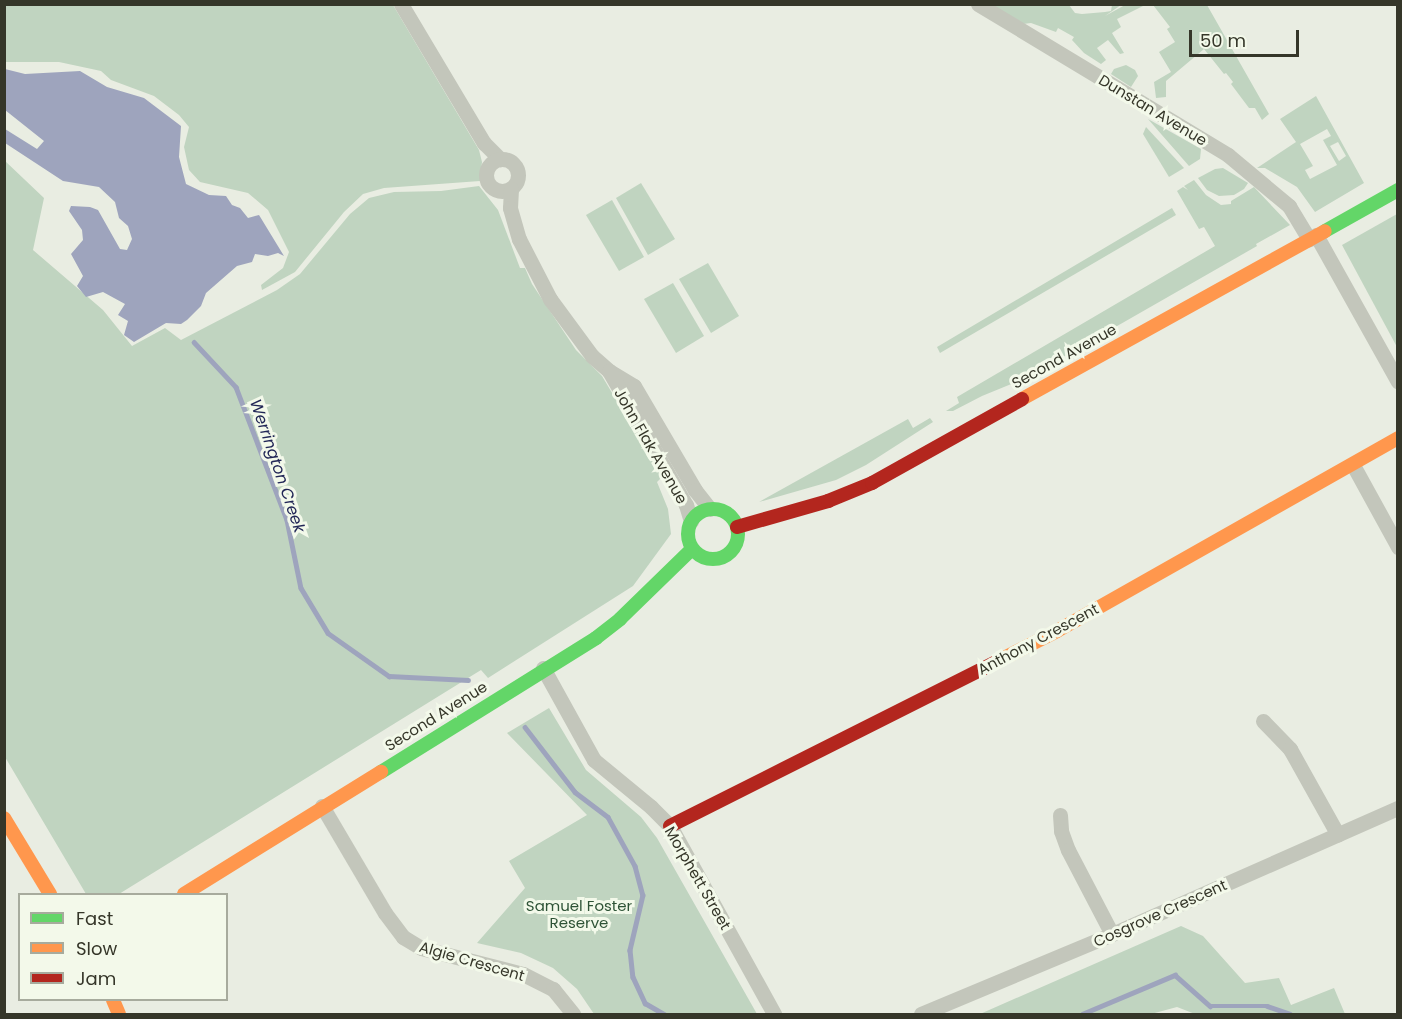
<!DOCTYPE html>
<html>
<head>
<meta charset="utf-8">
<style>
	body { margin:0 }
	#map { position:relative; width:1402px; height:1019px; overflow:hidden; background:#e9ede2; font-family:Poppins,sans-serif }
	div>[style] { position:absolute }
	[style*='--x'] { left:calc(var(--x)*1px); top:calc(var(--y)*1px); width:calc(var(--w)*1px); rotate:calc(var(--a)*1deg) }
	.green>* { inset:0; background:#c0d4c0 }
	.water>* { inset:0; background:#9ea4bd }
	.stream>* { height:4.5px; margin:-2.25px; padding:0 2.25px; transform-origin:2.25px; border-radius:2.25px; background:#9ea4bd }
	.street>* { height:15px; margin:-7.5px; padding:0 7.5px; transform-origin:7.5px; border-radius:7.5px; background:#c3c6bb }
	.street>.ring { margin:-7.5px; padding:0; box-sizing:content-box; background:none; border:15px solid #c3c6bb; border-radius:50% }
	.fast>* { height:14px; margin:-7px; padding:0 7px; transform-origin:7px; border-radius:7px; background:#63d668 }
	.fast>.ring { margin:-7px; padding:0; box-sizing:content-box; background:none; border:14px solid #63d668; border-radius:50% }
	.slow>* { height:14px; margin:-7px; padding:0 7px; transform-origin:7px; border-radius:7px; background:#ff974d }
	.jam>* { height:14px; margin:-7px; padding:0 7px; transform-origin:7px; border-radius:7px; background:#b3261e }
	span { translate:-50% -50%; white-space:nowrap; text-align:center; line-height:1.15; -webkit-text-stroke:6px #f3f9ea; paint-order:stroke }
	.street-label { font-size:15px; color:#353629 }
	.park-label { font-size:15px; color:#2e5336 }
	.water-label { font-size:16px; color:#212656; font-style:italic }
	.frame { position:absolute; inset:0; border:6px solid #353629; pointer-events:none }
	.legend { position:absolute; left:18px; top:893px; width:210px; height:108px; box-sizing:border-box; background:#f3f9ea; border:2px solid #a7ab9d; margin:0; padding:8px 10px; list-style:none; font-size:18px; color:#353629 }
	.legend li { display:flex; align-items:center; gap:12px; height:30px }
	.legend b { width:30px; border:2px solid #a7ab9d }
	.scale { position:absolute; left:1189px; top:30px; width:110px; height:27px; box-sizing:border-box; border:3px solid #353629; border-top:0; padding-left:8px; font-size:18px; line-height:21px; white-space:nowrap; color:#353629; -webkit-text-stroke:4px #f3f9ea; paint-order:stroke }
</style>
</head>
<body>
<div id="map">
	<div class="green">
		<div style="clip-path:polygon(5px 5px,393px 5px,479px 150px,482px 162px,480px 181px,384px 188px,363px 194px,344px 212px,295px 272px,262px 290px,261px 285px,283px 268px,289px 252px,268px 210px,248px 193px,200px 182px,189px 170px,184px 147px,189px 127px,179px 115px,154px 96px,111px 80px,101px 71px,59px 62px,5px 62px)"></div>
		<div style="clip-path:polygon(991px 5px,1069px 5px,1075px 13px,1082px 14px,1105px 12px,1111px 11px,1112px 5px,1121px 5px,1105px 16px,1125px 5px,1145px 5px,1117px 19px,1121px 27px,1112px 33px,1124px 53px,1120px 54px,1108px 40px,1097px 48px,1106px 60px,1101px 64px,1084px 53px,1072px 40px,1074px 37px,1058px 28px,1056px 32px,1031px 23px,1023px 24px)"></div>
		<div style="clip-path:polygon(1153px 5px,1207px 5px,1269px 114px,1262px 120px,1255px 108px,1249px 108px,1231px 84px,1233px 82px,1226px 73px,1224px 74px,1204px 49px,1166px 81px,1166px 97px,1156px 98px,1154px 82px,1171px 72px,1159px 52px,1175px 42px,1167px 29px,1170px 27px)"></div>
		<div style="clip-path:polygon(1126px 65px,1135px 70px,1138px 76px,1131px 87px,1111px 74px,1114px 69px)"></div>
		<div style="clip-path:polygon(evenodd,1316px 96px,1364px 183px,1315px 212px,1297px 187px,1265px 168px,1257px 168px,1296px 142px,1280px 119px,1316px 96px,1327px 129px,1331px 136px,1323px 140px,1337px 165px,1310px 179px,1305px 170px,1313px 166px,1300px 144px,1327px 129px,1316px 96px,1338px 142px,1346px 156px,1339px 161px,1330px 146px,1338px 142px)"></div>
		<div style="clip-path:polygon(1148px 119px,1201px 149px,1200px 159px,1189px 166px)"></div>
		<div style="clip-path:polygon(1146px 127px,1184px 168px,1169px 177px,1143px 134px)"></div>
		<div style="clip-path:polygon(4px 160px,44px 198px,33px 250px,103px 310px,132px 346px,165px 328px,181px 340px,277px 290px,300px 274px,350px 214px,369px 198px,394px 192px,441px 191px,479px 186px,498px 210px,520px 268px,525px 268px,532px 284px,576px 350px,602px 376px,662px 477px,657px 482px,668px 509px,671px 534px,633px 586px,488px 678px,481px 670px,119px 894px,86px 894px,5px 757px)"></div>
		<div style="clip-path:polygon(1223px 168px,1248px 183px,1244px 189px,1234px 195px,1219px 196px,1207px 190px,1198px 178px,1215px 169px)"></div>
		<div style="clip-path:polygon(1194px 180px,1206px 195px,1221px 205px,1231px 204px,1231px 201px,1254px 187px,1290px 225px,1256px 244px,1257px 246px,1028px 377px,982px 396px,953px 411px,946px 411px,959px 403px,957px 397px,1215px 246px,1204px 227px,1199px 229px,1177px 191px,1183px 187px,1188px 190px,1184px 186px)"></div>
		<div style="clip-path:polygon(641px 183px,675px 239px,648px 255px,616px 198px)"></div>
		<div style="clip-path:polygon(612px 200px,644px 257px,619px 271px,586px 215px)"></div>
		<div style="clip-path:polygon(1172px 208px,1176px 215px,940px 353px,937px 347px)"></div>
		<div style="clip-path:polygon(1397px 214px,1397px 347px,1342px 245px)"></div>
		<div style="clip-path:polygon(708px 263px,739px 316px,711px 333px,679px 279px)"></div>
		<div style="clip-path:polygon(673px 283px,704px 336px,676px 353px,644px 299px)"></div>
		<div style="clip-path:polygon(930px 418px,933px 422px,866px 465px,836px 480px,759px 502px,908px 419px,913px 428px)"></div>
		<div style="clip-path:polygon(549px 708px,586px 770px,641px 817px,657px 838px,757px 1014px,594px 1014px,577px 989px,553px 968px,521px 953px,477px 943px,525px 888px,509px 861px,587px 815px,507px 733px)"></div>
		<div style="clip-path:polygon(1181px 926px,1203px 936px,1245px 983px,1279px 978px,1291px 1005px,1334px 988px,1345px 1014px,1195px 1014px,1177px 1007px,1151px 1014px,980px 1014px)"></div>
	</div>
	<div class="water">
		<div style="clip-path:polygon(5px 69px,25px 74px,80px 71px,107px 87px,144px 98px,181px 126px,179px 157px,186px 184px,209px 195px,226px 196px,232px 205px,240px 208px,248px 218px,259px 215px,284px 256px,278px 253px,268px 256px,255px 254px,252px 262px,237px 266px,206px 293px,201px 306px,187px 320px,181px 324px,166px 323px,134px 342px,124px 335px,128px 321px,118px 315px,125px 304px,103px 292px,86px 297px,77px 286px,83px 276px,71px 254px,83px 240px,82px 230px,69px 211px,71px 206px,90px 207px,98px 210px,120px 249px,127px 250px,132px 239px,128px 226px,119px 218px,115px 202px,99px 187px,63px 181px,5px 143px,5px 129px,37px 149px,44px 141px,5px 110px)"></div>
	</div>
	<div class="stream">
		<div style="--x:194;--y:342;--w:62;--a:47"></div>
		<div style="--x:236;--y:387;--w:142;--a:69"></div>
		<div style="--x:287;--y:520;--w:69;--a:78.4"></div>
		<div style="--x:301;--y:588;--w:52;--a:59"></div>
		<div style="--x:328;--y:633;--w:75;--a:35.2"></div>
		<div style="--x:389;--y:676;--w:79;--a:2.9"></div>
		<div style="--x:525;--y:727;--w:82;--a:52.4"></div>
		<div style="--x:575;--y:792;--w:41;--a:37.1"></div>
		<div style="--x:608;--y:817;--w:56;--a:61.1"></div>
		<div style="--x:635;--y:866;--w:30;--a:75"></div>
		<div style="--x:643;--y:895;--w:57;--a:103.3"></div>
		<div style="--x:630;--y:950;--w:27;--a:84"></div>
		<div style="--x:633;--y:977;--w:29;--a:65"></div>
		<div style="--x:645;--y:1003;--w:22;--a:30"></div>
		<div style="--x:1082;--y:1014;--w:101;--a:-22.8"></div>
		<div style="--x:1175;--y:975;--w:47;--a:41.5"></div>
		<div style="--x:1210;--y:1006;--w:57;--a:0"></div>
		<div style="--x:1267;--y:1006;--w:24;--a:19"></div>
	</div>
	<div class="street">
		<div style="--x:401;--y:4;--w:162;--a:59.2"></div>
		<div style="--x:484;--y:143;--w:23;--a:45"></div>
		<div style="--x:978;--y:4;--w:292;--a:31.1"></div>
		<div style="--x:1228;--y:155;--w:80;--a:39.9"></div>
		<div style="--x:1289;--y:206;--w:39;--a:59"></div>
		<div class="ring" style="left:486px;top:159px;width:17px;height:17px"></div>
		<div style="--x:511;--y:189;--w:19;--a:93"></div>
		<div style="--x:510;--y:208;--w:32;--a:74"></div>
		<div style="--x:519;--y:239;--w:68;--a:62.7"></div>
		<div style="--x:550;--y:299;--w:71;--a:53.6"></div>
		<div style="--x:592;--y:356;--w:23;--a:41"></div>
		<div style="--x:609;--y:371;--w:29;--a:31"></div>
		<div style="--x:634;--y:386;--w:121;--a:59.6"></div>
		<div style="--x:695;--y:490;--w:24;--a:52"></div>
		<div style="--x:1316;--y:235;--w:168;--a:60.8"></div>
		<div style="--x:609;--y:371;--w:155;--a:60.1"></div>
		<div style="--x:686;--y:505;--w:17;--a:73"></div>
		<div style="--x:1353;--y:465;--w:94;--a:61.2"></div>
		<div style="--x:543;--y:668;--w:105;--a:61"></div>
		<div style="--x:594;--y:760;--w:74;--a:39.5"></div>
		<div style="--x:651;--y:807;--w:27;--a:45"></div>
		<div style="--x:670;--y:826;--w:215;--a:61"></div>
		<div style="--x:1263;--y:721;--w:39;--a:46"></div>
		<div style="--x:1290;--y:749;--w:98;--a:60.8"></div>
		<div style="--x:322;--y:806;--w:124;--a:59.5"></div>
		<div style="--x:385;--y:913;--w:30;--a:53"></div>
		<div style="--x:403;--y:937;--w:21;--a:31"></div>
		<div style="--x:421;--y:948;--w:105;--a:14.3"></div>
		<div style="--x:523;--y:974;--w:34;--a:27"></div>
		<div style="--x:553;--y:989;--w:32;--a:51"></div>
		<div style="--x:1060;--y:815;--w:16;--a:86"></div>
		<div style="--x:1061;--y:831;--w:20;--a:70"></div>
		<div style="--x:1068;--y:850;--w:95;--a:62.4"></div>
		<div style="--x:921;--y:1014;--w:207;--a:-22.7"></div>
		<div style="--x:1112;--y:934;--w:313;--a:-23.8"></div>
	</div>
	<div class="fast">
		<div style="--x:1325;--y:231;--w:84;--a:-29.3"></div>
		<div class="ring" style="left:688px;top:509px;width:36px;height:36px"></div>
		<div style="--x:381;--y:772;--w:253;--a:-31.9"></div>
		<div style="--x:596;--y:638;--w:31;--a:-38"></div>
		<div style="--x:620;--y:619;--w:100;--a:-44.2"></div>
	</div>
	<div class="slow">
		<div style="--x:1022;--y:399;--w:346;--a:-29"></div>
		<div style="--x:996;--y:662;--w:68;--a:-26.9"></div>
		<div style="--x:1057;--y:631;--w:392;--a:-29.5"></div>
		<div style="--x:4;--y:818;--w:89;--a:58.8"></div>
		<div style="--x:184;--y:894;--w:232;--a:-31.8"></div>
		<div style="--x:113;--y:1000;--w:15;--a:67"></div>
	</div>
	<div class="jam">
		<div style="--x:737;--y:527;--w:95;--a:-15.9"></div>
		<div style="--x:828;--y:501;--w:48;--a:-22.2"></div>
		<div style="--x:872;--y:483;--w:172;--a:-29.2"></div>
		<div style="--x:670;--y:826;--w:365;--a:-26.7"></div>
	</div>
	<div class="street-label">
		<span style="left:1153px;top:110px;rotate:31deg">Dunstan Avenue</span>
		<span style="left:1064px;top:356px;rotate:-29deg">Second Avenue</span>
		<span style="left:651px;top:446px;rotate:60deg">John Flak Avenue</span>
		<span style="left:1038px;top:639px;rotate:-28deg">Anthony Crescent</span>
		<span style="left:436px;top:716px;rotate:-32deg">Second Avenue</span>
		<span style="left:698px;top:878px;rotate:60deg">Morphett Street</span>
		<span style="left:1160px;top:913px;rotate:-24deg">Cosgrove Crescent</span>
		<span style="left:472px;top:961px;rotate:16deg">Algie Crescent</span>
	</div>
	<div class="park-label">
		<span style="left:579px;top:914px">Samuel Foster<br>Reserve</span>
	</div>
	<div class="water-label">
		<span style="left:277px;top:466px;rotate:71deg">Werrington Creek</span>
	</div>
	<div class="frame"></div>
	<ul class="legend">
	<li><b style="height:8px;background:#63d668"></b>Fast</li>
	<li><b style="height:8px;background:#ff974d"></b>Slow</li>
	<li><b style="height:8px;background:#b3261e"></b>Jam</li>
	</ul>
	<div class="scale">50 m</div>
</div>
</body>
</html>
